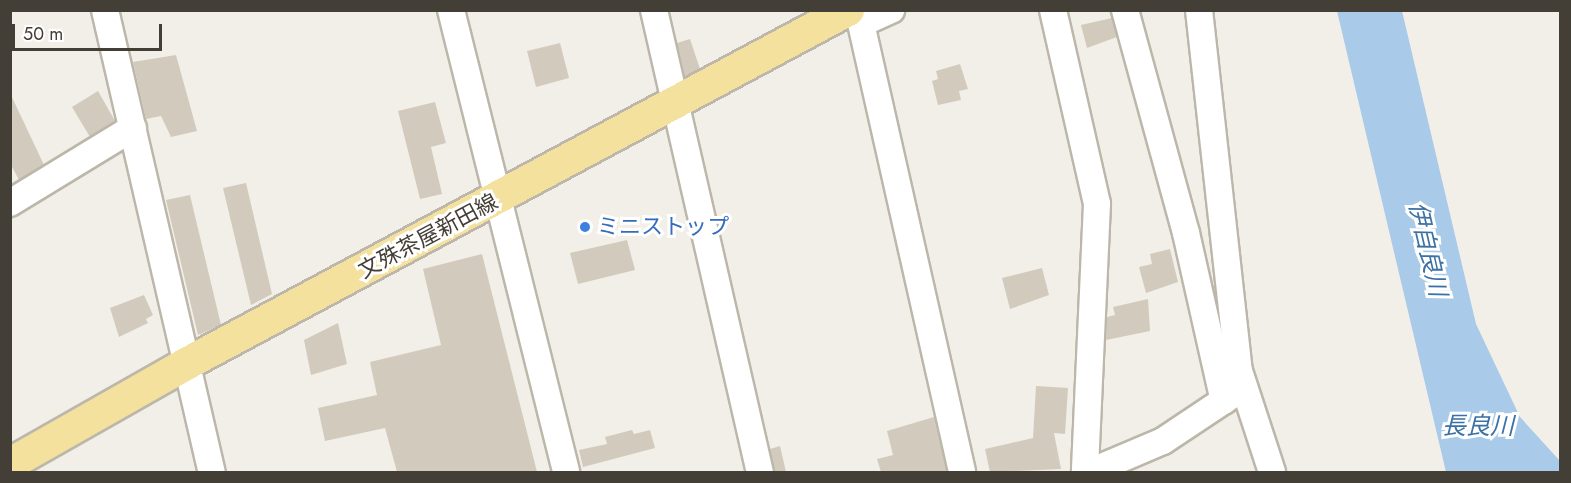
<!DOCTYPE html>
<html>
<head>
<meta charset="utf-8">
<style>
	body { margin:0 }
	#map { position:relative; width:1571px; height:483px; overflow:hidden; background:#f1efe7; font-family:Jost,"Noto Sans JP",sans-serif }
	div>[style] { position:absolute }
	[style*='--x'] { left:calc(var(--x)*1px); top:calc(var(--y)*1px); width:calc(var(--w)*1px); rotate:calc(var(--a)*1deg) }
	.water>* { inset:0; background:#a9cae8 }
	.building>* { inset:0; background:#d2cbbd }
	.roads { filter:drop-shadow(2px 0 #bcb7aa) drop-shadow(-2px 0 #bcb7aa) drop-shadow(0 2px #bcb7aa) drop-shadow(0 -2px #bcb7aa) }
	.minor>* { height:26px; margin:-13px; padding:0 13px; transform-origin:13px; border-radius:13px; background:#fff }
	.major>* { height:32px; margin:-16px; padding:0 16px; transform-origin:16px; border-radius:16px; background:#f4e19e }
	.dots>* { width:16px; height:16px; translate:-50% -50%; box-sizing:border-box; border:3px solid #fff; border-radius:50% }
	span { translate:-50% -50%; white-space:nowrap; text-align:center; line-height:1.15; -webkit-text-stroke:6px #fff; paint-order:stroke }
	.shop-label { font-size:22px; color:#366cbe }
	.left { translate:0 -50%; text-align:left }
	.street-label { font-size:22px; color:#443f36 }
	.water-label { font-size:24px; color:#3b71a4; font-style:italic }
	.frame { position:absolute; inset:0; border:12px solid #443f36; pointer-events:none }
	.scale { position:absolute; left:12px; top:24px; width:150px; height:27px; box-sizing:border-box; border:3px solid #443f36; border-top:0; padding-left:8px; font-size:18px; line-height:21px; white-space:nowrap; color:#443f36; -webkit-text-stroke:4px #fff; paint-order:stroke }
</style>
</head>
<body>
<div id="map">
	<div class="water">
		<div style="clip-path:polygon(1337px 11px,1402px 11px,1476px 324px,1520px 417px,1560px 461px,1560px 472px,1446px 472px)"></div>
	</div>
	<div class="building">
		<div style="clip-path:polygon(1112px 18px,1117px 37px,1087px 48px,1081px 25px)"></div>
		<div style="clip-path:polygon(690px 39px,700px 69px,685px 77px,677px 43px)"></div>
		<div style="clip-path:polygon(560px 43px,569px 78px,536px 87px,527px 51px)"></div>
		<div style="clip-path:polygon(176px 55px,197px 131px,171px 137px,161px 116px,146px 119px,133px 62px)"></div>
		<div style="clip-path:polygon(960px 64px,968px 89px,959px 91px,961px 100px,938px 105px,932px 81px,938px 79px,936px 71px)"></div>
		<div style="clip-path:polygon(98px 91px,115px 121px,90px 137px,72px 107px)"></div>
		<div style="clip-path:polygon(10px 93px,44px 165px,19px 180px,10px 163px)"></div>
		<div style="clip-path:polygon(435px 102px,446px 143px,431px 147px,442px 194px,420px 199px,398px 111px)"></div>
		<div style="clip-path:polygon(246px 183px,272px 294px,251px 305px,223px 188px)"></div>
		<div style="clip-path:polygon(190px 195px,221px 325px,198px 335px,166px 200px)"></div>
		<div style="clip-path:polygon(627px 240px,635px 270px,578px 284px,570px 253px)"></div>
		<div style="clip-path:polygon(1170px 249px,1178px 282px,1146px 293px,1139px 267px,1152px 264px,1150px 254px)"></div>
		<div style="clip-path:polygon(482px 254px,537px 472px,397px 472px,385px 428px,325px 441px,318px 408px,377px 395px,370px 362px,441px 345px,423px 269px)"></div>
		<div style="clip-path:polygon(1042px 268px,1049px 295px,1010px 309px,1002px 278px)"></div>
		<div style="clip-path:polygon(144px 295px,153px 315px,146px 319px,148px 323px,119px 337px,110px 308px)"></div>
		<div style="clip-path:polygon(1148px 299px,1150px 331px,1106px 340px,1107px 317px,1115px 315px,1113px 307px)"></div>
		<div style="clip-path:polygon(338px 323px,347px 364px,311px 375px,304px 340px)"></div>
		<div style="clip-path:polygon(1036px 386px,1068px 388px,1065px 434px,1054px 433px,1061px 469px,990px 472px,985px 449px,1033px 438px)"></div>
		<div style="clip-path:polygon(934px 417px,947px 472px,881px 472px,877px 459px,893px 455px,887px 431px)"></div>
		<div style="clip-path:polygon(632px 430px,634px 434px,650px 430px,655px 448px,583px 467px,579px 450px,607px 444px,605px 437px)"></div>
		<div style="clip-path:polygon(780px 446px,786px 472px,775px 472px,770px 449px)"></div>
	</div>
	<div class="roads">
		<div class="minor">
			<div style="--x:105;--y:10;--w:474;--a:77"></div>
			<div style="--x:451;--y:10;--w:476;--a:76"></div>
			<div style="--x:654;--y:10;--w:474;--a:77.1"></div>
			<div style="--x:858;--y:10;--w:474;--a:77.3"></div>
			<div style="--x:1053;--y:10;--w:199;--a:77.2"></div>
			<div style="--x:1097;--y:204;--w:268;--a:92.6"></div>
			<div style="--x:1125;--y:10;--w:231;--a:74.7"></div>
			<div style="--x:1186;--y:233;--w:172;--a:77.3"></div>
			<div style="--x:1199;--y:10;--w:363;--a:83.7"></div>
			<div style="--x:1239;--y:371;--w:106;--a:71.9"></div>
			<div style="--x:862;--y:23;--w:32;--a:-24"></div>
			<div style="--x:10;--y:203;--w:144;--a:-31.4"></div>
			<div style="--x:1090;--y:472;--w:79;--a:-23"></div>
			<div style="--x:1163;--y:441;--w:90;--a:-33.7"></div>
		</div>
		<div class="major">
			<div style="--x:10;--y:464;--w:202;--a:-29.6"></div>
			<div style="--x:186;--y:364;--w:751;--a:-28.14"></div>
		</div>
	</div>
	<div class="dots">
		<div style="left:585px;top:227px;background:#3f7fe0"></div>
	</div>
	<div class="shop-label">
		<span class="left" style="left:597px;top:227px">ミニストップ</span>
	</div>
	<div class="street-label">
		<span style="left:428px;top:236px;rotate:-28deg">文殊茶屋新田線</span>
	</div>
	<div class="water-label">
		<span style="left:1428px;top:249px;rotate:77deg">伊自良川</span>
		<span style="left:1478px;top:426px">長良川</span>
	</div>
	<div class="frame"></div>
	<div class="scale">50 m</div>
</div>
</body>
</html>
